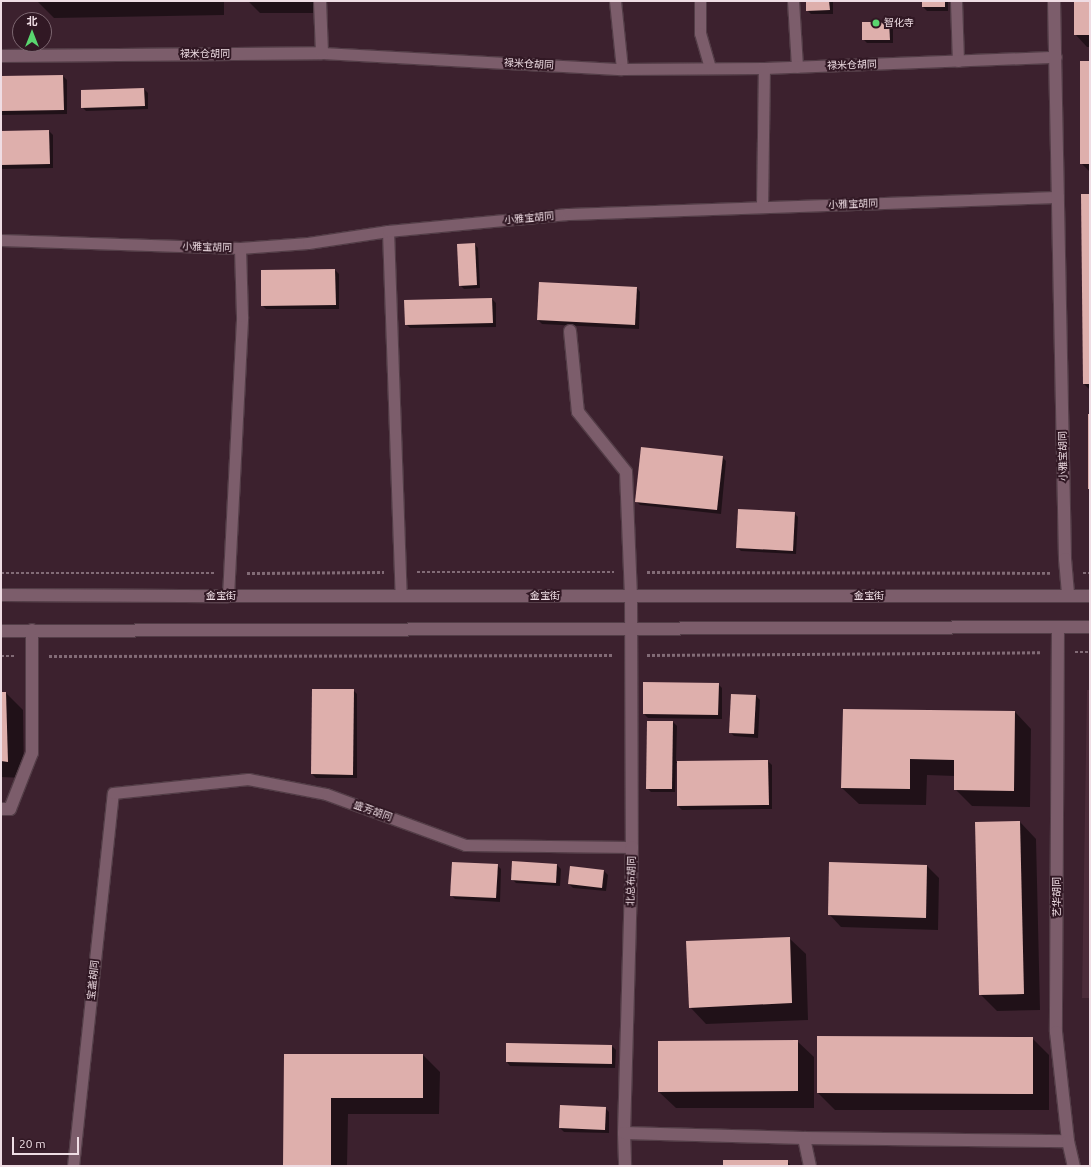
<!DOCTYPE html>
<html>
<head>
<meta charset="utf-8">
<style>
	body { margin:0 }
	#map { position:relative; width:1091px; height:1167px; overflow:hidden; background:#3c212e; font-family:Ubuntu,"Noto Sans SC",sans-serif }
	div>[style] { position:absolute }
	[style*='--x'] { left:calc(var(--x)*1px); top:calc(var(--y)*1px); width:calc(var(--w)*1px); rotate:calc(var(--a)*1deg) }
	.built>* { inset:0; background:#4c2c3a }
	.shadow>* { inset:0; background:#0007 }
	.building>* { inset:0; background:#deafac }
	.path>* { height:2.5px; margin-top:-1.25px; transform-origin:0; background:repeating-linear-gradient(90deg,#826b76 0 3px,transparent 0 5px) }
	.roads { filter:drop-shadow(1px 0 #533d47) drop-shadow(-1px 0 #533d47) drop-shadow(0 1px #533d47) drop-shadow(0 -1px #533d47) }
	.lane>* { height:11px; margin:-5.5px; padding:0 5.5px; transform-origin:5.5px; border-radius:5.5px; background:#7c5d6b }
	.street>* { height:12px; margin:-6px; padding:0 6px; transform-origin:6px; border-radius:6px; background:#7c5d6b }
	.secondary>* { height:12px; margin:-6px; padding:0 6px; transform-origin:6px; border-radius:6px; background:#7c5d6b }
	.dots>* { width:11px; height:11px; translate:-50% -50%; box-sizing:border-box; border:2px solid #311824; border-radius:50% }
	span { translate:-50% -50%; white-space:nowrap; text-align:center; line-height:1.15; -webkit-text-stroke:4px #311824; paint-order:stroke }
	.poi-label { font-size:10px; color:#efdde4 }
	.left { translate:0 -50%; text-align:left }
	.street-label { font-size:10px; color:#efdde4 }
	.frame { position:absolute; inset:0; border:2px solid #efdde4; pointer-events:none }
	.north { position:absolute; left:12px; top:12px; width:40px; height:40px; box-sizing:border-box; background:#311824; border:1px solid #7d6771; border-radius:50%; rotate:0deg; font-size:11px; font-weight:700; line-height:16px; text-align:center; color:#efdde4 }
	.north::after { content:''; display:block; margin:auto; width:14px; height:18px; background:#59d56f; clip-path:polygon(50% 0,100% 100%,50% 72%,0 100%) }
	.scale { position:absolute; left:12px; top:1137px; width:67px; height:18px; box-sizing:border-box; border:2px solid #efdde4; border-top:0; padding-left:5px; font-size:12px; line-height:14px; white-space:nowrap; color:#efdde4; -webkit-text-stroke:3px #311824; paint-order:stroke }
</style>
</head>
<body>
<div id="map">
	<div class="built">
		<div style="clip-path:polygon(1087px 690px,1090px 690px,1090px 998px,1082px 998px)"></div>
	</div>
	<div class="shadow">
		<div style="clip-path:polygon(37px 1px,224px 1px,224px 15px,54px 18px)"></div>
		<div style="clip-path:polygon(248px 1px,319px 1px,319px 13px,260px 13px)"></div>
		<div style="clip-path:polygon(807px 1px,833px 1px,833px 14px,811px 14px,807px 10px)"></div>
		<div style="clip-path:polygon(923px 1px,948px 1px,948px 11px,927px 11px,923px 7px)"></div>
		<div style="clip-path:polygon(1075px 1px,1090px 1px,1090px 47px,1087px 47px,1075px 34px)"></div>
		<div style="clip-path:polygon(889px 23px,893px 27px,893px 43px,867px 43px,863px 39px)"></div>
		<div style="clip-path:polygon(1090px 62px,1090px 172px,1081px 163px)"></div>
		<div style="clip-path:polygon(63px 76px,67px 80px,67px 114px,1px 115px,1px 77px)"></div>
		<div style="clip-path:polygon(144px 89px,148px 93px,148px 109px,86px 111px,82px 107px)"></div>
		<div style="clip-path:polygon(49px 131px,53px 135px,53px 168px,1px 169px,1px 132px)"></div>
		<div style="clip-path:polygon(1082px 195px,1090px 195px,1090px 390px,1084px 384px)"></div>
		<div style="clip-path:polygon(474px 244px,478px 248px,480px 288px,464px 289px,460px 285px)"></div>
		<div style="clip-path:polygon(335px 270px,339px 274px,339px 309px,266px 309px,262px 305px)"></div>
		<div style="clip-path:polygon(637px 288px,640px 292px,639px 329px,542px 324px,538px 320px)"></div>
		<div style="clip-path:polygon(492px 299px,496px 303px,496px 327px,410px 328px,406px 324px)"></div>
		<div style="clip-path:polygon(722px 457px,726px 461px,721px 514px,640px 505px,636px 501px)"></div>
		<div style="clip-path:polygon(794px 513px,798px 517px,796px 554px,741px 551px,737px 547px)"></div>
		<div style="clip-path:polygon(718px 684px,722px 688px,722px 719px,648px 718px,644px 714px)"></div>
		<div style="clip-path:polygon(353px 690px,357px 694px,357px 778px,316px 778px,312px 774px)"></div>
		<div style="clip-path:polygon(1px 693px,6px 693px,23px 710px,24px 778px,1px 777px)"></div>
		<div style="clip-path:polygon(732px 695px,756px 696px,760px 700px,758px 738px,734px 736px,730px 732px)"></div>
		<div style="clip-path:polygon(1015px 712px,1031px 729px,1030px 807px,972px 806px,955px 789px,955px 776px,927px 775px,926px 805px,859px 804px,842px 788px)"></div>
		<div style="clip-path:polygon(673px 722px,677px 726px,676px 762px,768px 761px,772px 765px,772px 809px,682px 810px,678px 806px,678px 763px,676px 763px,675px 792px,651px 792px,647px 788px)"></div>
		<div style="clip-path:polygon(1020px 822px,1036px 839px,1040px 1010px,997px 1011px,980px 994px)"></div>
		<div style="clip-path:polygon(513px 862px,557px 865px,561px 869px,560px 886px,516px 883px,512px 879px)"></div>
		<div style="clip-path:polygon(497px 865px,501px 869px,500px 902px,455px 899px,451px 895px)"></div>
		<div style="clip-path:polygon(927px 866px,939px 878px,938px 930px,841px 927px,829px 914px)"></div>
		<div style="clip-path:polygon(571px 867px,604px 871px,608px 875px,606px 891px,573px 888px,569px 884px)"></div>
		<div style="clip-path:polygon(789px 938px,806px 954px,808px 1020px,706px 1024px,690px 1007px)"></div>
		<div style="clip-path:polygon(1032px 1038px,1049px 1055px,1049px 1110px,835px 1110px,818px 1093px)"></div>
		<div style="clip-path:polygon(797px 1041px,814px 1057px,814px 1108px,676px 1108px,659px 1092px)"></div>
		<div style="clip-path:polygon(612px 1046px,616px 1050px,615px 1068px,510px 1066px,507px 1062px)"></div>
		<div style="clip-path:polygon(285px 1055px,423px 1055px,440px 1072px,439px 1114px,348px 1114px,347px 1166px,284px 1166px)"></div>
		<div style="clip-path:polygon(561px 1106px,605px 1108px,609px 1112px,609px 1133px,564px 1132px,560px 1128px)"></div>
		<div style="clip-path:polygon(787px 1161px,791px 1166px,724px 1166px)"></div>
	</div>
	<div class="building">
		<div style="clip-path:polygon(806px 1px,829px 1px,830px 10px,806px 11px)"></div>
		<div style="clip-path:polygon(922px 1px,945px 1px,945px 7px,922px 7px)"></div>
		<div style="clip-path:polygon(1074px 1px,1090px 1px,1090px 35px,1074px 35px)"></div>
		<div style="clip-path:polygon(862px 22px,889px 22px,890px 40px,862px 40px)"></div>
		<div style="clip-path:polygon(1080px 61px,1090px 61px,1090px 164px,1080px 164px)"></div>
		<div style="clip-path:polygon(63px 75px,64px 110px,1px 111px,1px 76px)"></div>
		<div style="clip-path:polygon(144px 88px,145px 106px,81px 108px,81px 90px)"></div>
		<div style="clip-path:polygon(49px 130px,50px 164px,1px 165px,1px 131px)"></div>
		<div style="clip-path:polygon(1081px 194px,1090px 194px,1090px 384px,1083px 384px)"></div>
		<div style="clip-path:polygon(475px 243px,477px 285px,459px 286px,457px 244px)"></div>
		<div style="clip-path:polygon(335px 269px,336px 305px,261px 306px,261px 270px)"></div>
		<div style="clip-path:polygon(539px 282px,637px 287px,635px 325px,537px 320px)"></div>
		<div style="clip-path:polygon(492px 298px,493px 323px,405px 325px,404px 300px)"></div>
		<div style="clip-path:polygon(1088px 414px,1090px 414px,1090px 489px,1088px 489px)"></div>
		<div style="clip-path:polygon(641px 447px,723px 456px,717px 510px,635px 502px)"></div>
		<div style="clip-path:polygon(738px 509px,795px 512px,793px 551px,736px 548px)"></div>
		<div style="clip-path:polygon(643px 682px,719px 683px,718px 715px,643px 714px)"></div>
		<div style="clip-path:polygon(312px 689px,354px 689px,353px 775px,311px 774px)"></div>
		<div style="clip-path:polygon(1px 692px,6px 692px,8px 762px,1px 761px)"></div>
		<div style="clip-path:polygon(731px 694px,756px 695px,754px 734px,729px 733px)"></div>
		<div style="clip-path:polygon(843px 709px,1015px 711px,1014px 791px,954px 790px,954px 760px,910px 759px,910px 789px,841px 788px)"></div>
		<div style="clip-path:polygon(647px 721px,673px 721px,672px 789px,646px 789px)"></div>
		<div style="clip-path:polygon(768px 760px,769px 805px,677px 806px,677px 761px)"></div>
		<div style="clip-path:polygon(1020px 821px,1024px 994px,979px 995px,975px 822px)"></div>
		<div style="clip-path:polygon(512px 861px,557px 864px,556px 883px,511px 880px)"></div>
		<div style="clip-path:polygon(452px 862px,498px 864px,496px 898px,450px 896px)"></div>
		<div style="clip-path:polygon(829px 862px,927px 865px,926px 918px,828px 915px)"></div>
		<div style="clip-path:polygon(570px 866px,604px 870px,602px 888px,568px 884px)"></div>
		<div style="clip-path:polygon(790px 937px,792px 1003px,689px 1008px,686px 941px)"></div>
		<div style="clip-path:polygon(817px 1036px,1033px 1037px,1033px 1094px,817px 1093px)"></div>
		<div style="clip-path:polygon(798px 1040px,798px 1091px,658px 1092px,658px 1041px)"></div>
		<div style="clip-path:polygon(506px 1043px,612px 1045px,612px 1064px,506px 1062px)"></div>
		<div style="clip-path:polygon(284px 1054px,423px 1054px,423px 1098px,331px 1098px,331px 1166px,283px 1166px)"></div>
		<div style="clip-path:polygon(560px 1105px,606px 1107px,605px 1130px,559px 1128px)"></div>
		<div style="clip-path:polygon(723px 1160px,788px 1160px,788px 1166px,723px 1166px)"></div>
	</div>
	<div class="path">
		<div style="--x:417;--y:572;--w:197;--a:0"></div>
		<div style="--x:647;--y:572;--w:403;--a:0.1"></div>
		<div style="--x:1;--y:573;--w:213;--a:0"></div>
		<div style="--x:247;--y:573;--w:137;--a:-0.4"></div>
		<div style="--x:1083;--y:573;--w:7;--a:0"></div>
		<div style="--x:1075;--y:652;--w:15;--a:0"></div>
		<div style="--x:647;--y:655;--w:393;--a:-0.4"></div>
		<div style="--x:1;--y:656;--w:13;--a:0"></div>
		<div style="--x:49;--y:656;--w:565;--a:-0.1"></div>
	</div>
	<div class="roads">
		<div class="lane">
			<div style="--x:615;--y:1;--w:68;--a:84.1"></div>
			<div style="--x:700;--y:1;--w:32;--a:90"></div>
			<div style="--x:700;--y:33;--w:36;--a:74"></div>
			<div style="--x:793;--y:1;--w:66;--a:86.5"></div>
			<div style="--x:956;--y:1;--w:60;--a:88.1"></div>
			<div style="--x:322;--y:53;--w:300;--a:3.1"></div>
			<div style="--x:622;--y:69;--w:142;--a:-0.4"></div>
			<div style="--x:764;--y:68;--w:292;--a:-2.2"></div>
			<div style="--x:762;--y:207;--w:139;--a:-89.2"></div>
			<div style="--x:388;--y:231;--w:365;--a:88"></div>
			<div style="--x:1;--y:240;--w:239;--a:1.9"></div>
			<div style="--x:240;--y:248;--w:68;--a:-4.2"></div>
			<div style="--x:308;--y:243;--w:81;--a:-8.5"></div>
			<div style="--x:388;--y:231;--w:180;--a:-5.4"></div>
			<div style="--x:567;--y:214;--w:491;--a:-2"></div>
			<div style="--x:228;--y:596;--w:280;--a:-87.1"></div>
			<div style="--x:242;--y:316;--w:68;--a:-91.7"></div>
			<div style="--x:73;--y:1166;--w:375;--a:-83.9"></div>
			<div style="--x:113;--y:793;--w:136;--a:-5.9"></div>
			<div style="--x:248;--y:779;--w:79;--a:10.9"></div>
			<div style="--x:326;--y:794;--w:148;--a:20.1"></div>
			<div style="--x:465;--y:845;--w:167;--a:0.7"></div>
		</div>
		<div class="street">
			<div style="--x:1054;--y:1;--w:558;--a:88.87"></div>
			<div style="--x:1065;--y:559;--w:37;--a:85"></div>
			<div style="--x:1;--y:56;--w:321;--a:-0.5"></div>
			<div style="--x:322;--y:53;--w:52;--a:-92.2"></div>
			<div style="--x:570;--y:331;--w:81;--a:84.4"></div>
			<div style="--x:578;--y:412;--w:77;--a:51.3"></div>
			<div style="--x:626;--y:472;--w:124;--a:87.7"></div>
			<div style="--x:631;--y:596;--w:251;--a:89.8"></div>
			<div style="--x:632;--y:847;--w:286;--a:91.6"></div>
			<div style="--x:624;--y:1133;--w:33;--a:88"></div>
			<div style="--x:1;--y:809;--w:9;--a:0"></div>
			<div style="--x:10;--y:809;--w:60;--a:-68.6"></div>
			<div style="--x:32;--y:753;--w:123;--a:-90"></div>
			<div style="--x:624;--y:1133;--w:180;--a:1.6"></div>
			<div style="--x:804;--y:1138;--w:264;--a:0.7"></div>
			<div style="--x:804;--y:1138;--w:29;--a:78"></div>
		</div>
		<div class="secondary">
			<div style="--x:1;--y:595;--w:227;--a:0.3"></div>
			<div style="--x:228;--y:596;--w:862;--a:0"></div>
			<div style="--x:1058;--y:627;--w:405;--a:90.3"></div>
			<div style="--x:1056;--y:1032;--w:110;--a:83.7"></div>
			<div style="--x:1068;--y:1141;--w:26;--a:77"></div>
			<div style="--x:1;--y:631;--w:1089;--a:-0.21"></div>
		</div>
	</div>
	<div class="dots">
		<div style="left:876px;top:23px;background:#59d56f"></div>
	</div>
	<div class="poi-label">
		<span class="left" style="left:884px;top:23px">智化寺</span>
	</div>
	<div class="street-label">
		<span style="left:205px;top:54px">禄米仓胡同</span>
		<span style="left:529px;top:64px;rotate:3deg">禄米仓胡同</span>
		<span style="left:852px;top:65px;rotate:-2deg">禄米仓胡同</span>
		<span style="left:853px;top:204px;rotate:-2deg">小雅宝胡同</span>
		<span style="left:529px;top:218px;rotate:-5deg">小雅宝胡同</span>
		<span style="left:207px;top:247px;rotate:2deg">小雅宝胡同</span>
		<span style="left:1063px;top:456px;rotate:-91deg">小雅宝胡同</span>
		<span style="left:221px;top:596px">金宝街</span>
		<span style="left:545px;top:596px">金宝街</span>
		<span style="left:869px;top:596px">金宝街</span>
		<span style="left:373px;top:811px;rotate:20deg">盛芳胡同</span>
		<span style="left:631px;top:881px;rotate:-88deg">北总布胡同</span>
		<span style="left:1057px;top:897px;rotate:-90deg">艺华胡同</span>
		<span style="left:93px;top:980px;rotate:-84deg">宝盖胡同</span>
	</div>
	<div class="frame"></div>
	<div class="north">北</div>
	<div class="scale">20 m</div>
</div>
</body>
</html>
